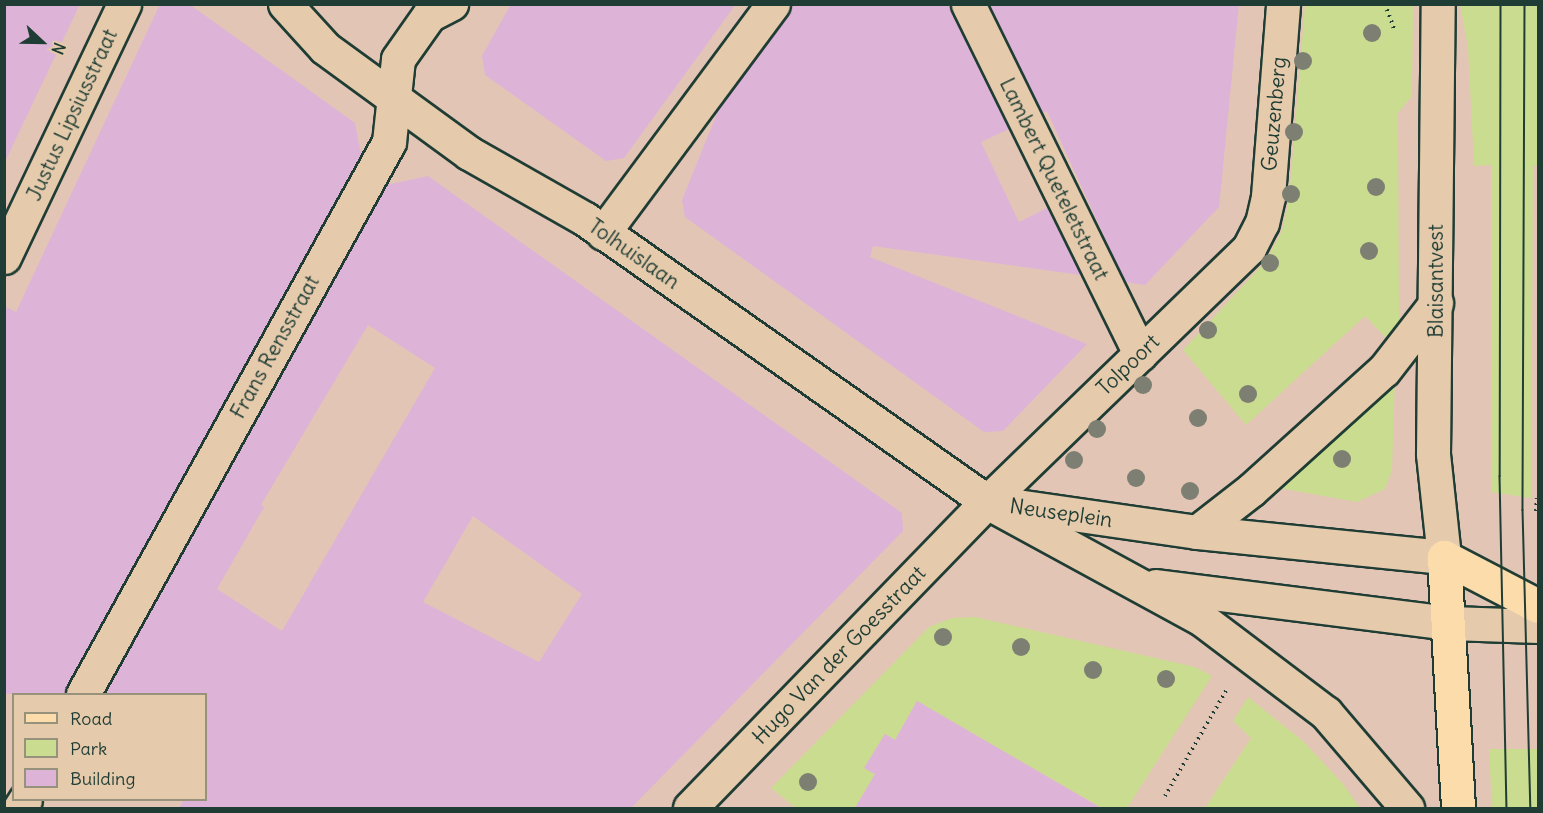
<!DOCTYPE html>
<html>
<head>
<meta charset="utf-8">
<style>
	body { margin:0 }
	#map { position:relative; width:1543px; height:813px; overflow:hidden; background:#e3c5b5; font-family:Delius,sans-serif }
	div>[style] { position:absolute }
	[style*='--x'] { left:calc(var(--x)*1px); top:calc(var(--y)*1px); width:calc(var(--w)*1px); rotate:calc(var(--a)*1deg) }
	.green>* { inset:0; background:#cadc90 }
	.building>* { inset:0; background:#ddb3d8 }
	.path>* { height:4px; margin-top:-2px; transform-origin:0; background:repeating-linear-gradient(90deg,#1f3d34 0 1.5px,transparent 0 6px) }
	.roads { filter:drop-shadow(2px 0 #1f3d34) drop-shadow(-2px 0 #1f3d34) drop-shadow(0 2px #1f3d34) drop-shadow(0 -2px #1f3d34) }
	.street>* { height:33px; margin:-16.5px; padding:0 16.5px; transform-origin:16.5px; border-radius:16.5px; background:#e5caac }
	.secondary>* { height:33px; margin:-16.5px; padding:0 16.5px; transform-origin:16.5px; border-radius:16.5px; background:#e5caac }
	.primary>* { height:33px; margin:-16.5px; padding:0 16.5px; transform-origin:16.5px; border-radius:16.5px; background:#fddcac }
	.tram>* { height:1.5px; margin:-0.75px; padding:0 0.75px; transform-origin:0.75px; border-radius:0.75px; background:#1f3d34 }
	.trees>* { width:18px; height:18px; margin:-9px; border-radius:50%; background:#7c7f71 }
	span { translate:-50% -50%; white-space:nowrap; text-align:center; line-height:1.15; -webkit-text-stroke:4.5px #e5caac; paint-order:stroke }
	.street-label { font-size:21px; color:#1f3d34 }
	.frame { position:absolute; inset:0; border:6px solid #1f3d34; pointer-events:none }
	.legend { position:absolute; left:12px; top:693px; width:195px; height:108px; box-sizing:border-box; background:#e5caac; border:2px solid #96927c; margin:0; padding:8px 10px; list-style:none; font-size:18px; color:#1f3d34 }
	.legend li { display:flex; align-items:center; gap:12px; height:30px }
	.legend b { width:30px; border:2px solid #96927c }
	.north { position:absolute; left:12px; top:12px; width:60px; height:60px; -webkit-text-stroke:4px #e5caac; paint-order:stroke; rotate:112deg; font-size:16px; font-weight:700; line-height:24px; text-align:center; color:#1f3d34 }
	.north::after { content:''; display:block; margin:auto; width:21px; height:27px; background:#1f3d34; clip-path:polygon(50% 0,100% 100%,50% 72%,0 100%) }
</style>
</head>
<body>
<div id="map">
	<div class="green">
		<div style="clip-path:polygon(1305px 5px,1413px 5px,1412px 96px,1398px 113px,1399px 321px,1388px 340px,1365px 316px,1246px 425px,1183px 350px,1266px 261px,1282px 231px,1289px 200px)"></div>
		<div style="clip-path:polygon(1460px 5px,1538px 5px,1538px 165px,1533px 166px,1531px 498px,1491px 492px,1491px 165px,1474px 166px,1468px 47px)"></div>
		<div style="clip-path:polygon(1395px 379px,1392px 470px,1385px 489px,1357px 502px,1273px 487px)"></div>
		<div style="clip-path:polygon(975px 617px,1195px 667px,1212px 676px,1127px 808px,1102px 808px,917px 701px,895px 740px,885px 734px,864px 768px,875px 774px,855px 808px,796px 808px,771px 788px,929px 627px,952px 618px)"></div>
		<div style="clip-path:polygon(1248px 697px,1303px 741px,1343px 784px,1360px 808px,1205px 808px,1251px 738px,1233px 721px)"></div>
		<div style="clip-path:polygon(1489px 749px,1537px 749px,1538px 808px,1492px 808px)"></div>
	</div>
	<div class="building">
		<div style="clip-path:polygon(4px 4px,80px 4px,4px 164px)"></div>
		<div style="clip-path:polygon(160px 4px,189px 4px,355px 123px,361px 154px,64px 694px,4px 694px,4px 306px,16px 312px)"></div>
		<div style="clip-path:polygon(511px 4px,736px 4px,624px 158px,606px 161px,485px 75px,482px 56px)"></div>
		<div style="clip-path:polygon(791px 4px,950px 4px,1009px 129px,981px 142px,1019px 222px,1047px 208px,1081px 275px,873px 246px,870px 257px,1087px 344px,1003px 431px,984px 432px,685px 217px,682px 200px,720px 106px,788px 15px)"></div>
		<div style="clip-path:polygon(989px 4px,1239px 4px,1219px 207px,1145px 285px,1125px 282px,1047px 111px,1042px 113px)"></div>
		<div style="clip-path:polygon(evenodd,428px 176px,902px 513px,903px 531px,631px 808px,179px 808px,184px 800px,206px 800px,206px 694px,104px 694px,386px 185px,428px 176px,368px 325px,435px 368px,282px 631px,217px 589px,264px 507px,261px 505px,368px 325px,428px 176px,473px 516px,582px 594px,539px 662px,423px 602px,473px 516px)"></div>
		<div style="clip-path:polygon(917px 701px,1101px 808px,855px 808px,875px 774px,864px 768px,885px 734px,895px 740px)"></div>
	</div>
	<div class="path">
		<div style="--x:1385;--y:4;--w:27;--a:70"></div>
		<div style="--x:1536;--y:511;--w:13;--a:-86"></div>
		<div style="--x:1165;--y:796;--w:124;--a:-59.9"></div>
	</div>
	<div class="roads">
		<div class="street">
			<div style="--x:968;--y:4;--w:390;--a:63.8"></div>
			<div style="--x:603;--y:233;--w:285;--a:-53.4"></div>
			<div style="--x:4;--y:257;--w:280;--a:-64.6"></div>
			<div style="--x:1197;--y:532;--w:68;--a:-37.9"></div>
			<div style="--x:1251;--y:490;--w:179;--a:-42.1"></div>
			<div style="--x:1384;--y:370;--w:85;--a:-52.2"></div>
			<div style="--x:83;--y:694;--w:631;--a:-61"></div>
			<div style="--x:389;--y:142;--w:83;--a:-83.8"></div>
			<div style="--x:398;--y:59;--w:54;--a:-54.8"></div>
			<div style="--x:429;--y:15;--w:25;--a:-27"></div>
			<div style="--x:20;--y:808;--w:9;--a:-58"></div>
			<div style="--x:690;--y:808;--w:426;--a:-45.9"></div>
			<div style="--x:987;--y:502;--w:365;--a:-44.1"></div>
			<div style="--x:1249;--y:248;--w:28;--a:-63"></div>
			<div style="--x:1262;--y:223;--w:28;--a:-77"></div>
			<div style="--x:1268;--y:196;--w:193;--a:-85.5"></div>
		</div>
		<div class="secondary">
			<div style="--x:285;--y:4;--w:59;--a:47.7"></div>
			<div style="--x:325;--y:48;--w:178;--a:36.1"></div>
			<div style="--x:469;--y:153;--w:133;--a:29.6"></div>
			<div style="--x:585;--y:219;--w:492;--a:35.1"></div>
			<div style="--x:987;--y:502;--w:246;--a:28.6"></div>
			<div style="--x:1203;--y:620;--w:154;--a:37.1"></div>
			<div style="--x:1326;--y:713;--w:125;--a:49.5"></div>
			<div style="--x:1010;--y:505;--w:189;--a:8.2"></div>
			<div style="--x:1197;--y:532;--w:248;--a:5.8"></div>
			<div style="--x:1444;--y:557;--w:104;--a:-96.1"></div>
			<div style="--x:1433;--y:454;--w:450;--a:-89.4"></div>
			<div style="--x:1156;--y:586;--w:296;--a:7.2"></div>
			<div style="--x:1450;--y:623;--w:88;--a:2"></div>
		</div>
		<div class="primary">
			<div style="--x:1444;--y:557;--w:251;--a:86.8"></div>
			<div style="--x:1444;--y:557;--w:106;--a:27.5"></div>
		</div>
	</div>
	<div class="tram">
		<div style="--x:1501;--y:4;--w:472;--a:90.1"></div>
		<div style="--x:1500;--y:476;--w:332;--a:88.8"></div>
		<div style="--x:1525;--y:4;--w:506;--a:90.23"></div>
		<div style="--x:1523;--y:510;--w:298;--a:88.5"></div>
	</div>
	<div class="trees">
		<div style="left:1372px;top:33px"></div>
		<div style="left:1303px;top:61px"></div>
		<div style="left:1294px;top:132px"></div>
		<div style="left:1376px;top:187px"></div>
		<div style="left:1291px;top:194px"></div>
		<div style="left:1369px;top:251px"></div>
		<div style="left:1270px;top:263px"></div>
		<div style="left:1208px;top:330px"></div>
		<div style="left:1143px;top:385px"></div>
		<div style="left:1248px;top:394px"></div>
		<div style="left:1198px;top:418px"></div>
		<div style="left:1097px;top:429px"></div>
		<div style="left:1342px;top:459px"></div>
		<div style="left:1074px;top:460px"></div>
		<div style="left:1136px;top:478px"></div>
		<div style="left:1190px;top:491px"></div>
		<div style="left:943px;top:637px"></div>
		<div style="left:1021px;top:647px"></div>
		<div style="left:1093px;top:670px"></div>
		<div style="left:1166px;top:679px"></div>
		<div style="left:808px;top:782px"></div>
	</div>
	<div class="street-label">
		<span style="left:1274px;top:114px;rotate:-85deg">Geuzenberg</span>
		<span style="left:72px;top:115px;rotate:-65deg">Justus Lipsiusstraat</span>
		<span style="left:1054px;top:179px;rotate:64deg">Lambert Queteletstraat</span>
		<span style="left:634px;top:254px;rotate:35deg">Tolhuislaan</span>
		<span style="left:1436px;top:281px;rotate:-90deg">Blaisantvest</span>
		<span style="left:275px;top:347px;rotate:-61deg">Frans Rensstraat</span>
		<span style="left:1128px;top:365px;rotate:-44deg">Tolpoort</span>
		<span style="left:1061px;top:513px;rotate:8deg">Neuseplein</span>
		<span style="left:839px;top:655px;rotate:-46deg">Hugo Van der Goesstraat</span>
	</div>
	<div class="frame"></div>
	<ul class="legend">
	<li><b style="height:8px;background:#fddcac"></b>Road</li>
	<li><b style="height:16px;background:#cadc90"></b>Park</li>
	<li><b style="height:16px;background:#ddb3d8"></b>Building</li>
	</ul>
	<div class="north">N</div>
</div>
</body>
</html>
